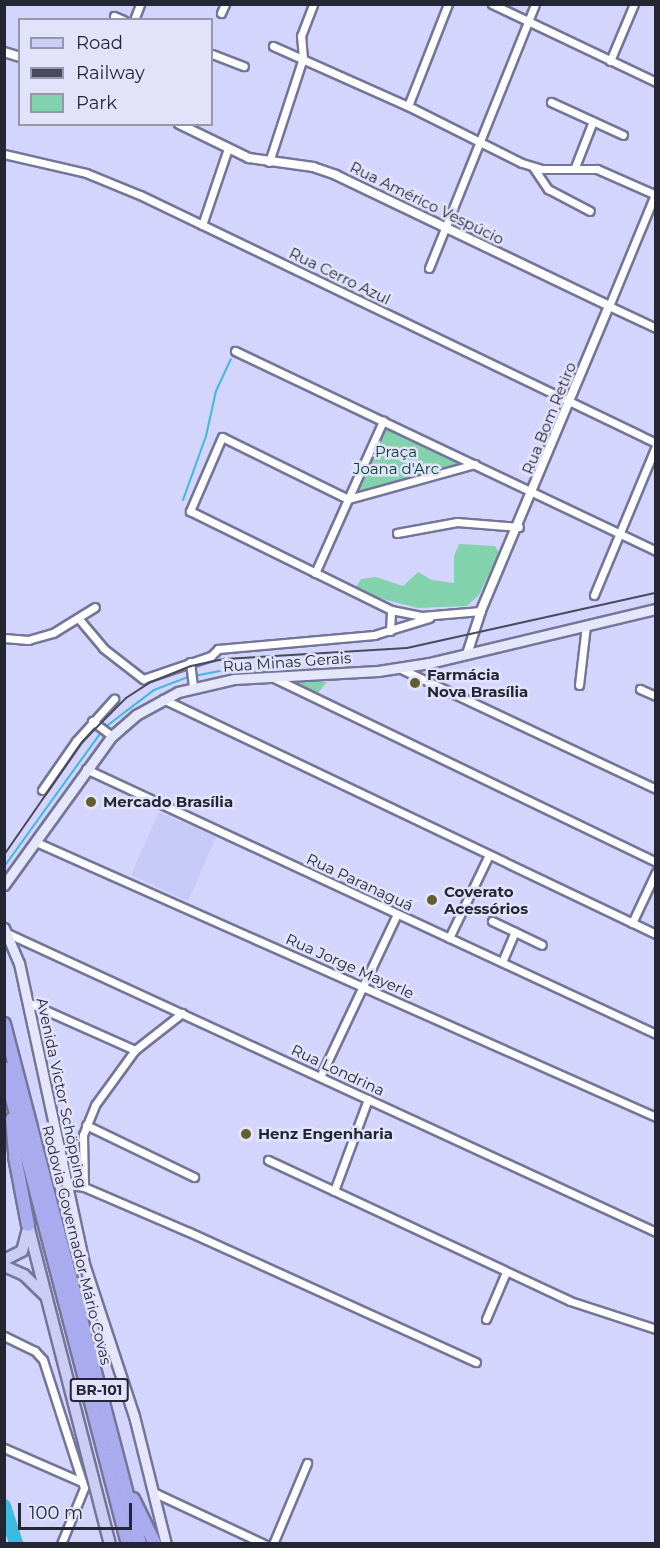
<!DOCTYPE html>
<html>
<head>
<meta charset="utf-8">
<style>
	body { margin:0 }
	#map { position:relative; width:660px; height:1548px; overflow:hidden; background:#d3d5fc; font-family:Montserrat,sans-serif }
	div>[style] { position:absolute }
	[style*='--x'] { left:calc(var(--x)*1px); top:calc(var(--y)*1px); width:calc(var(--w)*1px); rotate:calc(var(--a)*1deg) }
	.built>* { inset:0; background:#c7c9f7 }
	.green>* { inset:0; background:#83d2ae }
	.stream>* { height:2px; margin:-1px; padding:0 1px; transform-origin:1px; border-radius:1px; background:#3eb9e0 }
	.river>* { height:14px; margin:-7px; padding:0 7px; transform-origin:7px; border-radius:7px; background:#3eb9e0 }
	.roads { filter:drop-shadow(2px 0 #747598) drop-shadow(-2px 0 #747598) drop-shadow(0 2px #747598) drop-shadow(0 -2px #747598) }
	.minor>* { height:7px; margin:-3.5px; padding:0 3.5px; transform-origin:3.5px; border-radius:3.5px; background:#fff }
	.tertiary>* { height:8px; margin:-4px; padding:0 4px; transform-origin:4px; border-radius:4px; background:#fff }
	.secondary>* { height:9px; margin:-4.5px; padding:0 4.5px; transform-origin:4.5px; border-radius:4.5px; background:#e6e6fa }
	.primary>* { height:10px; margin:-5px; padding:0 5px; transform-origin:5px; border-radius:5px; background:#cccdf5 }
	.motorway>* { height:12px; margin:-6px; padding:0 6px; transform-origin:6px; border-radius:6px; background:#aaabee }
	.rail>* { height:2px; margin:-1px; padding:0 1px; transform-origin:1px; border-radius:1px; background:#48495c }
	.dots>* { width:16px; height:16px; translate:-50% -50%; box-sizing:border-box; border:3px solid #e2e3fb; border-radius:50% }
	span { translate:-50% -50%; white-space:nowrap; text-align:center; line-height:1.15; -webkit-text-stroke:5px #e2e3fb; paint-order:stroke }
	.shield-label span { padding:2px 4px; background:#e2e3fb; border:2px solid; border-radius:4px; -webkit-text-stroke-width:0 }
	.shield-label { font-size:14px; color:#252634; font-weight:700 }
	.street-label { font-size:15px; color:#252634 }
	.park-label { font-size:15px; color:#064530 }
	.poi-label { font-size:15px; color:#252634; font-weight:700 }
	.left { translate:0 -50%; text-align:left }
	.frame { position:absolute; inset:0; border:6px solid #252634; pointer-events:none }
	.legend { position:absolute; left:18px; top:18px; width:195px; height:108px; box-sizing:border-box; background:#e2e3fb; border:2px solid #9697ab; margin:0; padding:8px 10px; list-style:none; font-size:18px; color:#252634 }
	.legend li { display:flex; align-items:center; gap:12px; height:30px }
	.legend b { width:30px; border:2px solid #9697ab }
	.scale { position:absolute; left:18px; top:1503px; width:114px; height:27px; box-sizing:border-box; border:3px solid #252634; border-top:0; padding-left:8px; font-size:18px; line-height:21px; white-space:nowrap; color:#252634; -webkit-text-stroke:4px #e2e3fb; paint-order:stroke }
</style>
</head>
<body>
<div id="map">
	<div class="built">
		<div style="clip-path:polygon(159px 812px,216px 837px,188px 901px,131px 875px)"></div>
	</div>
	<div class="green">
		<div style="clip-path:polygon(385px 430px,389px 430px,465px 465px,362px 493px,358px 488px)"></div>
		<div style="clip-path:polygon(459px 544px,495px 546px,499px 553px,479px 595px,467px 606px,418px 608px,379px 598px,356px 587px,361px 579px,376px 577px,403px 586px,418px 572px,432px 580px,454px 583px,454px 556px)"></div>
		<div style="clip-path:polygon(307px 682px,327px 682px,317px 694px,295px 683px)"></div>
	</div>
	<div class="stream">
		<div style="--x:183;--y:500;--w:68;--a:-70.2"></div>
		<div style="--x:206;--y:436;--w:46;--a:-77.5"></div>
		<div style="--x:216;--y:391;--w:35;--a:-65"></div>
		<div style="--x:194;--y:676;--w:42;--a:-11"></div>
		<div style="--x:108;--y:725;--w:58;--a:-37.3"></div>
		<div style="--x:154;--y:690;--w:36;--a:-21"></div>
		<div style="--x:6;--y:864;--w:159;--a:-54.2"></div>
	</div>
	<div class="river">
		<div style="--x:4;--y:1506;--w:40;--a:72"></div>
	</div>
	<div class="roads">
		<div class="minor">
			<div style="--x:492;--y:4;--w:182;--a:25.4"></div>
			<div style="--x:221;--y:13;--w:10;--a:-66"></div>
			<div style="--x:114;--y:16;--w:10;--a:24"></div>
			<div style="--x:134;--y:20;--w:17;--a:-69"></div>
			<div style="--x:273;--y:46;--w:148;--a:24"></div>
			<div style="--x:408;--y:106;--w:127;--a:26.6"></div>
			<div style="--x:522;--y:163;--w:21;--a:17"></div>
			<div style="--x:542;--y:169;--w:55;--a:0"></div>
			<div style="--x:597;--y:169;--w:64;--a:23.8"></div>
			<div style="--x:212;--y:54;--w:34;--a:21"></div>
			<div style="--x:303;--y:58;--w:22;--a:-95"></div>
			<div style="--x:301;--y:36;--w:34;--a:-69"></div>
			<div style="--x:610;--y:61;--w:62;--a:-67.2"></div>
			<div style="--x:551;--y:102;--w:79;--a:24.6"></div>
			<div style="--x:408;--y:106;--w:110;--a:-68.6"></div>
			<div style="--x:4;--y:154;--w:84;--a:13"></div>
			<div style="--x:86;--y:173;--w:58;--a:22.2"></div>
			<div style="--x:140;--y:195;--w:573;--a:25.67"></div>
			<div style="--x:269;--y:162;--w:109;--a:-71.9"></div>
			<div style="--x:533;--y:167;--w:27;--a:56"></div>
			<div style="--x:548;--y:189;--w:47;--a:27.6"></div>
			<div style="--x:575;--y:167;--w:49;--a:-68.6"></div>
			<div style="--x:656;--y:192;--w:123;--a:112.4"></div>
			<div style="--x:609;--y:306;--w:52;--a:25.1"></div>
			<div style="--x:202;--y:225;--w:81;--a:-71.3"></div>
			<div style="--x:429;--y:268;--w:284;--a:-68.1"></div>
			<div style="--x:235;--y:351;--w:466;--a:25.4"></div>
			<div style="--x:475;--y:464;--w:132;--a:164.6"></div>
			<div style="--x:348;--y:499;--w:140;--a:-153.8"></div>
			<div style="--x:222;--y:437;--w:81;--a:113.4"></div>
			<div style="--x:190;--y:511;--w:224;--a:26.2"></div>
			<div style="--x:391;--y:610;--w:32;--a:11"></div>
			<div style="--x:422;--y:616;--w:59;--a:-4.8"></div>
			<div style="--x:397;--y:533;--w:61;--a:-10.4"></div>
			<div style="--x:457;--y:522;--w:62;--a:4.6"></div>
			<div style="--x:315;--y:573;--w:167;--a:-65.9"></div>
			<div style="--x:594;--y:595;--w:161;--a:-67.4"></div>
			<div style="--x:79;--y:619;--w:38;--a:50"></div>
			<div style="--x:103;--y:648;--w:51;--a:37.8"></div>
			<div style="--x:143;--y:679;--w:72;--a:-18.7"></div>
			<div style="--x:211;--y:656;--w:10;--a:-45"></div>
			<div style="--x:218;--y:649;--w:157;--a:-5.1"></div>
			<div style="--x:374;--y:635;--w:58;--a:-17.2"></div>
			<div style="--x:390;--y:631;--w:21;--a:-87"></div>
			<div style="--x:4;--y:638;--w:24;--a:5"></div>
			<div style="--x:28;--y:640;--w:26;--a:-16"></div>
			<div style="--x:53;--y:633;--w:49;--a:-31.8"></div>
			<div style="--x:190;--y:662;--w:25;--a:83"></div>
			<div style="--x:399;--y:668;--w:284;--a:25.2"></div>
			<div style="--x:274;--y:678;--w:424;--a:25.7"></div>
			<div style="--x:579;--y:685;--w:60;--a:-83.3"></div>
			<div style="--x:640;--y:689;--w:17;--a:24"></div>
			<div style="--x:163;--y:699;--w:546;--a:25.49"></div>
			<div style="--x:92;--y:721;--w:25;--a:37"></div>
			<div style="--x:86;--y:769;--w:629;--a:24.93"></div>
			<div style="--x:42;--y:790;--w:60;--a:-55.2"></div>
			<div style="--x:76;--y:741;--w:57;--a:-47.9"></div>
			<div style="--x:36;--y:842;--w:678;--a:23.92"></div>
			<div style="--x:492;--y:921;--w:55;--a:25.6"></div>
			<div style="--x:632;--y:923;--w:56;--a:-64.8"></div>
			<div style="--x:9;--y:934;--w:712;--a:24.73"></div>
			<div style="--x:449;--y:938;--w:92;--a:-64.3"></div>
			<div style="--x:502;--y:962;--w:33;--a:-67"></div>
			<div style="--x:27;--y:1002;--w:118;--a:24"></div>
			<div style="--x:320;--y:1077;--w:180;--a:-64.7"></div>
			<div style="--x:86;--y:1125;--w:120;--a:25.7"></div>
			<div style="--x:268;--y:1160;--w:333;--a:25"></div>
			<div style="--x:570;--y:1301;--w:90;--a:18"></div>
			<div style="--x:66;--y:1185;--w:18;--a:6"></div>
			<div style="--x:84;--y:1187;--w:114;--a:23.2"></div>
			<div style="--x:189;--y:1232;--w:315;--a:24.4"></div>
			<div style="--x:84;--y:1187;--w:52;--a:-91.1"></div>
			<div style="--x:83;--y:1135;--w:32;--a:-68"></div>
			<div style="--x:95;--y:1105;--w:68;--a:-54"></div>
			<div style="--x:135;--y:1050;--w:60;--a:-38.2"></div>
			<div style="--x:334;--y:1191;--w:98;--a:-69.7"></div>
			<div style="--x:486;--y:1319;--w:51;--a:-66.9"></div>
			<div style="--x:4;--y:1336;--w:34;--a:26"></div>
			<div style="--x:35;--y:1351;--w:12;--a:48"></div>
			<div style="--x:43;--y:1360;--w:134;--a:72.2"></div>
			<div style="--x:84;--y:1488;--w:61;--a:112.3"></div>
			<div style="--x:4;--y:1448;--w:85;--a:23.6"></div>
			<div style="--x:153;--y:1492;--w:123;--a:25.1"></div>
			<div style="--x:273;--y:1544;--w:88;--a:-67.2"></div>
		</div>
		<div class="tertiary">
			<div style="--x:4;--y:52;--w:17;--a:17"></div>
			<div style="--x:179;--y:124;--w:78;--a:25.9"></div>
			<div style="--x:249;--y:158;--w:65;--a:8"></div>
			<div style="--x:313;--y:167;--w:24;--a:19"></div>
			<div style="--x:336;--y:175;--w:303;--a:25.6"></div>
			<div style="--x:609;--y:306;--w:331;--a:112.8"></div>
			<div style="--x:481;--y:611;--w:45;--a:108"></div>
		</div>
		<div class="secondary">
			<div style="--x:4;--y:885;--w:184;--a:-54.1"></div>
			<div style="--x:112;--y:736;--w:32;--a:-41"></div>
			<div style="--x:136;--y:715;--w:48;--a:-28.7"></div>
			<div style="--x:178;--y:692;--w:57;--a:-13.1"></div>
			<div style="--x:234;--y:679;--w:144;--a:-3.2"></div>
			<div style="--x:378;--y:671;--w:52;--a:-8.9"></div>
			<div style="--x:429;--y:663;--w:233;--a:-13.4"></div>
			<div style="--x:4;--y:928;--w:38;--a:67"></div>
			<div style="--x:19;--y:963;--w:308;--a:77.8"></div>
			<div style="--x:84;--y:1264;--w:160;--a:71.8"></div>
			<div style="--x:134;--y:1416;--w:132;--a:76"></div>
		</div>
		<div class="primary">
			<div style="--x:28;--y:1225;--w:329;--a:75.6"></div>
			<div style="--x:4;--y:1260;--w:20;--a:-27"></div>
			<div style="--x:22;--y:1251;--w:20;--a:-75"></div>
			<div style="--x:4;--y:1266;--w:22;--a:24"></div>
			<div style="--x:24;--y:1275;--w:29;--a:44"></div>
		</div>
		<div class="motorway">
			<div style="--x:4;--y:1024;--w:537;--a:75.34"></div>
			<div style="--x:4;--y:1068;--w:492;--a:75.4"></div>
			<div style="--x:12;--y:1119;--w:38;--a:85"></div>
			<div style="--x:15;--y:1157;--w:69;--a:79.2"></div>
			<div style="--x:133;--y:1499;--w:50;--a:63.9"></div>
		</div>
	</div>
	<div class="rail">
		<div style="--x:4;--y:855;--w:139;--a:-55.3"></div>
		<div style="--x:83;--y:741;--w:61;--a:-45"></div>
		<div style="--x:126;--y:698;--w:30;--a:-33"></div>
		<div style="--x:151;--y:682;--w:43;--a:-21.8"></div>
		<div style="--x:191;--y:666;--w:35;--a:-12"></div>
		<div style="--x:225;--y:659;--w:182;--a:-3.5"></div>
		<div style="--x:407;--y:648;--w:255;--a:-12.5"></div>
	</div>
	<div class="dots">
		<div style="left:415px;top:683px;background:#635e2b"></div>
		<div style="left:91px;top:802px;background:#635e2b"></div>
		<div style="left:432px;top:900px;background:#635e2b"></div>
		<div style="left:246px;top:1134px;background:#635e2b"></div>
	</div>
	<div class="shield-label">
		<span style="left:99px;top:1390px">BR-101</span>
	</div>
	<div class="street-label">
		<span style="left:427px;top:203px;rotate:26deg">Rua Américo Vespúcio</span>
		<span style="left:340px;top:276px;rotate:26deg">Rua Cerro Azul</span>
		<span style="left:549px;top:418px;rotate:-68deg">Rua Bom Retiro</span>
		<span style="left:287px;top:662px;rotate:-4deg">Rua Minas Gerais</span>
		<span style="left:360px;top:882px;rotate:25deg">Rua Paranaguá</span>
		<span style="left:350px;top:966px;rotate:24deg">Rua Jorge Mayerle</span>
		<span style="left:338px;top:1070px;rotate:25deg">Rua Londrina</span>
		<span style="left:62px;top:1093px;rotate:78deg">Avenida Victor Schöpping</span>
		<span style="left:77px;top:1245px;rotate:76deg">Rodovia Governador Mário Covas</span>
	</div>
	<div class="park-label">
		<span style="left:396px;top:460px">Praça<br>Joana d'Arc</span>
	</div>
	<div class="poi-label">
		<span class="left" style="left:427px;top:683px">Farmácia<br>Nova Brasília</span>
		<span class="left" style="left:103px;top:802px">Mercado Brasília</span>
		<span class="left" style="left:444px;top:900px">Coverato<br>Acessórios</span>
		<span class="left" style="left:258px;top:1134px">Henz Engenharia</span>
	</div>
	<div class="frame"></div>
	<ul class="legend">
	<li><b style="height:8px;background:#cccdf5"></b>Road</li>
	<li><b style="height:8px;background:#48495c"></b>Railway</li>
	<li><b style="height:16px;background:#83d2ae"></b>Park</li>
	</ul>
	<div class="scale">100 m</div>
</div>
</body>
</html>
